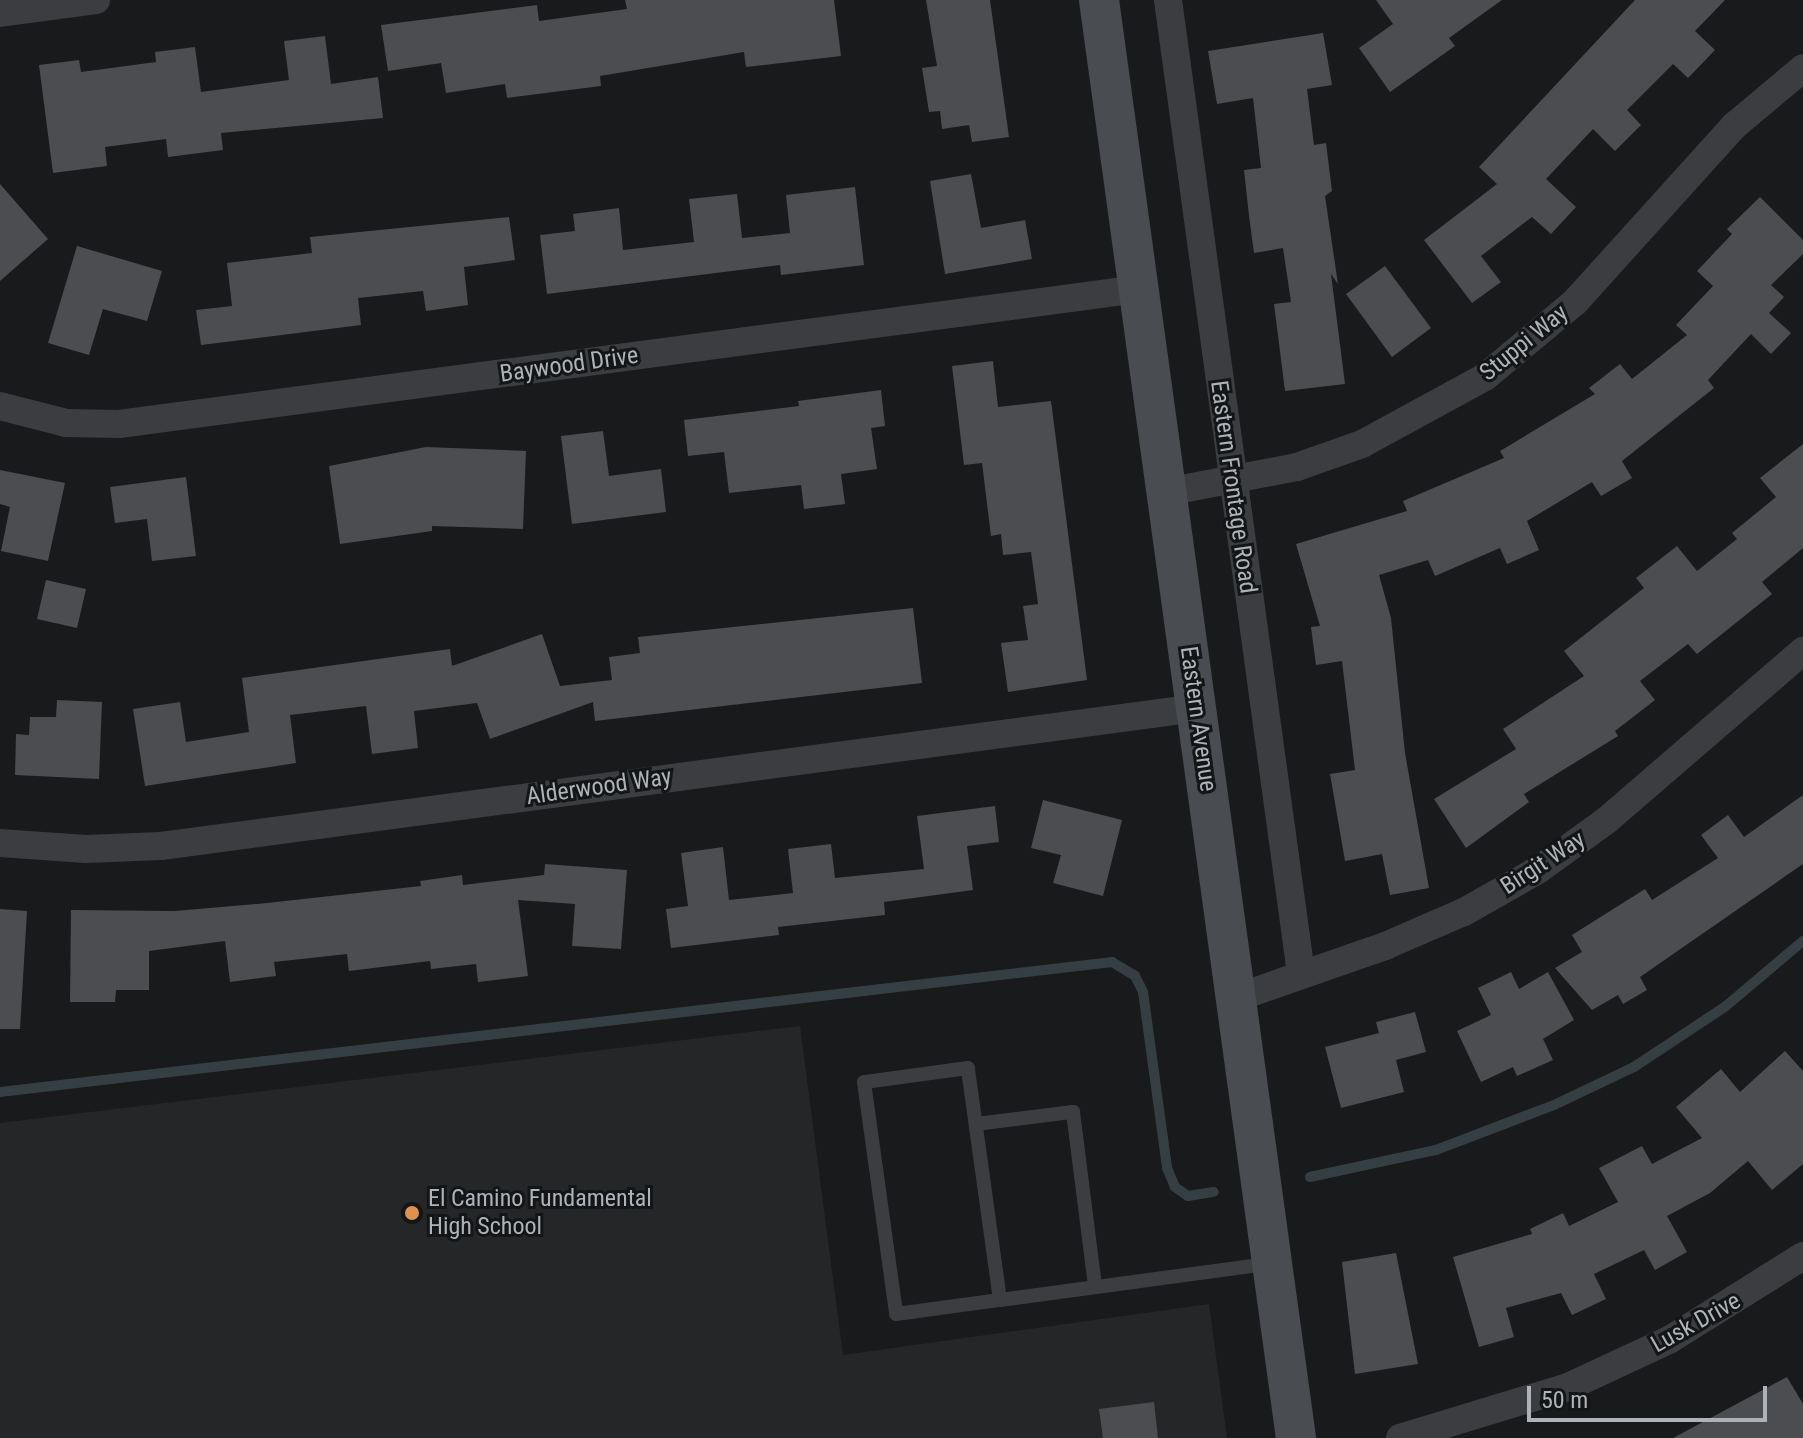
<!DOCTYPE html>
<html>
<head>
<meta charset="utf-8">
<style>
	body { margin:0 }
	#map { position:relative; width:1803px; height:1438px; overflow:hidden; background:#191a1b; font-family:"Roboto Condensed",sans-serif }
	div>[style] { position:absolute }
	[style*='--x'] { left:calc(var(--x)*1px); top:calc(var(--y)*1px); width:calc(var(--w)*1px); rotate:calc(var(--a)*1deg) }
	.built>* { inset:0; background:#252628 }
	.stream>* { height:10px; margin:-5px; padding:0 5px; transform-origin:5px; border-radius:5px; background:#353f43 }
	.building>* { inset:0; background:#4b4d50 }
	.lane>* { height:14px; margin:-7px; padding:0 7px; transform-origin:7px; border-radius:7px; background:#3b3d40 }
	.street>* { height:28px; margin:-14px; padding:0 14px; transform-origin:14px; border-radius:14px; background:#3b3d40 }
	.secondary>* { height:40px; margin:-20px; padding:0 20px; transform-origin:20px; border-radius:20px; background:#494c50 }
	.dots>* { width:22px; height:22px; translate:-50% -50%; box-sizing:border-box; border:4px solid #141516; border-radius:50% }
	span { translate:-50% -50%; white-space:nowrap; text-align:center; line-height:1.15; -webkit-text-stroke:6px #141516; paint-order:stroke }
	.street-label { font-size:24px; color:#adb3b9 }
	.poi-label { font-size:24px; color:#adb3b9 }
	.left { translate:0 -50%; text-align:left }
	.scale { position:absolute; left:1527px; top:1386px; width:240px; height:36px; box-sizing:border-box; border:4px solid #adb3b9; border-top:0; padding-left:10px; font-size:24px; line-height:28px; white-space:nowrap; color:#adb3b9; -webkit-text-stroke:6px #141516; paint-order:stroke }
</style>
</head>
<body>
<div id="map">
	<div class="built">
		<div style="clip-path:polygon(800px 1026px,843px 1355px,1209px 1304px,1227px 1438px,0 1438px,0 1123px)"></div>
	</div>
	<div class="stream">
		<div style="--x:0;--y:1092;--w:1120;--a:-6.67"></div>
		<div style="--x:1112;--y:962;--w:27;--a:31"></div>
		<div style="--x:1135;--y:976;--w:18;--a:63"></div>
		<div style="--x:1143;--y:992;--w:178;--a:82.2"></div>
		<div style="--x:1167;--y:1168;--w:21;--a:67"></div>
		<div style="--x:1175;--y:1187;--w:16;--a:35"></div>
		<div style="--x:1188;--y:1196;--w:26;--a:-9"></div>
		<div style="--x:1310;--y:1177;--w:129;--a:-12.1"></div>
		<div style="--x:1436;--y:1150;--w:126;--a:-20.9"></div>
		<div style="--x:1554;--y:1105;--w:89;--a:-25.4"></div>
		<div style="--x:1634;--y:1067;--w:110;--a:-33.5"></div>
		<div style="--x:1726;--y:1006;--w:101;--a:-40.2"></div>
	</div>
	<div class="building">
		<div style="clip-path:polygon(625px 0,834px 0,841px 56px,746px 67px,744px 52px,600px 76px,601px 86px,507px 98px,505px 84px,446px 93px,441px 63px,388px 71px,381px 25px,537px 5px,539px 21px,627px 9px)"></div>
		<div style="clip-path:polygon(926px 0,990px 0,1009px 137px,972px 142px,969px 125px,942px 129px,940px 111px,929px 112px,922px 68px,937px 66px)"></div>
		<div style="clip-path:polygon(1376px 0,1502px 0,1449px 38px,1455px 46px,1390px 92px,1359px 48px,1393px 24px)"></div>
		<div style="clip-path:polygon(1635px 0,1725px 0,1695px 31px,1715px 50px,1688px 78px,1673px 64px,1627px 110px,1641px 125px,1615px 151px,1593px 129px,1546px 179px,1576px 207px,1551px 234px,1532px 217px,1481px 256px,1501px 282px,1472px 303px,1424px 240px,1497px 184px,1479px 167px)"></div>
		<div style="clip-path:polygon(1323px 33px,1332px 85px,1307px 89px,1314px 145px,1326px 143px,1332px 191px,1325px 196px,1338px 284px,1331px 274px,1345px 384px,1285px 391px,1274px 304px,1291px 302px,1283px 248px,1254px 253px,1249px 216px,1244px 170px,1261px 168px,1253px 98px,1217px 104px,1208px 51px)"></div>
		<div style="clip-path:polygon(325px 36px,331px 84px,378px 77px,383px 118px,221px 133px,223px 150px,168px 157px,166px 139px,105px 147px,107px 166px,53px 173px,39px 65px,79px 60px,81px 72px,156px 62px,155px 52px,195px 47px,201px 92px,289px 80px,284px 41px)"></div>
		<div style="clip-path:polygon(971px 174px,981px 228px,1025px 220px,1032px 259px,945px 274px,930px 181px)"></div>
		<div style="clip-path:polygon(0 184px,48px 239px,0 281px)"></div>
		<div style="clip-path:polygon(855px 187px,864px 265px,781px 275px,780px 265px,547px 294px,540px 235px,575px 231px,573px 214px,619px 208px,623px 250px,694px 242px,689px 199px,737px 194px,742px 238px,790px 233px,786px 195px)"></div>
		<div style="clip-path:polygon(1760px 197px,1803px 240px,1803px 254px,1771px 285px,1784px 297px,1769px 313px,1791px 333px,1771px 354px,1751px 334px,1708px 380px,1714px 388px,1622px 461px,1632px 478px,1601px 496px,1592px 482px,1527px 521px,1539px 550px,1507px 564px,1500px 548px,1435px 576px,1428px 560px,1379px 575px,1391px 618px,1405px 753px,1429px 888px,1390px 895px,1382px 854px,1345px 861px,1330px 774px,1355px 770px,1342px 661px,1316px 665px,1311px 627px,1320px 626px,1296px 544px,1407px 511px,1403px 501px,1504px 458px,1500px 451px,1595px 394px,1589px 388px,1620px 364px,1632px 379px,1687px 335px,1676px 325px,1713px 286px,1697px 271px,1732px 234px,1727px 229px)"></div>
		<div style="clip-path:polygon(509px 217px,515px 260px,464px 267px,468px 305px,426px 311px,423px 291px,358px 298px,361px 325px,201px 345px,196px 310px,232px 306px,227px 263px,312px 253px,310px 237px)"></div>
		<div style="clip-path:polygon(77px 246px,162px 271px,147px 321px,103px 309px,89px 355px,48px 343px)"></div>
		<div style="clip-path:polygon(1385px 266px,1431px 328px,1392px 357px,1346px 294px)"></div>
		<div style="clip-path:polygon(993px 361px,998px 407px,1051px 401px,1087px 680px,1008px 692px,1001px 643px,1028px 640px,1023px 606px,1038px 604px,1031px 552px,1003px 555px,1001px 534px,991px 536px,982px 463px,964px 465px,952px 366px)"></div>
		<div style="clip-path:polygon(881px 390px,885px 426px,871px 428px,877px 469px,841px 474px,845px 504px,804px 509px,801px 485px,729px 493px,724px 452px,688px 456px,684px 420px,799px 406px,798px 401px)"></div>
		<div style="clip-path:polygon(603px 431px,609px 476px,661px 469px,666px 512px,572px 524px,561px 436px)"></div>
		<div style="clip-path:polygon(1803px 444px,1803px 548px,1762px 582px,1772px 594px,1697px 654px,1688px 644px,1640px 681px,1655px 700px,1615px 731px,1618px 736px,1524px 794px,1529px 802px,1466px 848px,1434px 799px,1516px 749px,1503px 729px,1584px 676px,1564px 651px,1644px 588px,1636px 578px,1677px 546px,1697px 571px,1737px 539px,1732px 533px,1776px 497px,1760px 478px)"></div>
		<div style="clip-path:polygon(426px 447px,526px 451px,523px 529px,432px 526px,432px 531px,340px 544px,329px 466px)"></div>
		<div style="clip-path:polygon(0 470px,65px 483px,48px 561px,1px 551px,10px 507px,0 504px)"></div>
		<div style="clip-path:polygon(186px 477px,196px 556px,152px 561px,147px 519px,115px 523px,110px 487px)"></div>
		<div style="clip-path:polygon(46px 580px,86px 589px,77px 628px,37px 619px)"></div>
		<div style="clip-path:polygon(913px 608px,922px 683px,595px 721px,593px 702px,490px 739px,477px 703px,414px 711px,418px 748px,372px 754px,366px 706px,290px 715px,296px 763px,145px 786px,133px 709px,180px 702px,186px 742px,249px 732px,242px 678px,450px 649px,452px 666px,542px 634px,560px 686px,612px 680px,609px 657px,640px 653px,638px 637px)"></div>
		<div style="clip-path:polygon(57px 700px,102px 702px,99px 779px,15px 775px,16px 734px,29px 735px,30px 717px,56px 717px)"></div>
		<div style="clip-path:polygon(1803px 795px,1803px 864px,1640px 977px,1647px 990px,1623px 1004px,1618px 995px,1592px 1010px,1555px 968px,1582px 952px,1572px 935px,1645px 889px,1652px 900px,1718px 858px,1701px 835px,1728px 815px,1744px 837px)"></div>
		<div style="clip-path:polygon(1043px 800px,1122px 820px,1103px 896px,1053px 883px,1061px 855px,1031px 848px)"></div>
		<div style="clip-path:polygon(995px 806px,999px 842px,967px 846px,973px 890px,884px 902px,885px 915px,778px 927px,779px 935px,671px 948px,666px 909px,688px 906px,681px 853px,723px 847px,729px 900px,793px 893px,788px 849px,831px 844px,835px 878px,924px 869px,917px 816px)"></div>
		<div style="clip-path:polygon(545px 864px,627px 870px,621px 949px,572px 946px,575px 904px,518px 900px,528px 976px,478px 982px,476px 964px,431px 969px,430px 961px,349px 971px,347px 954px,274px 962px,276px 976px,230px 982px,225px 941px,149px 951px,149px 990px,116px 990px,115px 1002px,70px 1002px,71px 910px,175px 911px,267px 903px,421px 886px,420px 881px,462px 875px,463px 885px,544px 875px)"></div>
		<div style="clip-path:polygon(0 909px,27px 911px,20px 1029px,0 1029px)"></div>
		<div style="clip-path:polygon(1511px 972px,1519px 989px,1548px 972px,1574px 1020px,1543px 1039px,1553px 1060px,1517px 1076px,1513px 1067px,1481px 1082px,1457px 1031px,1491px 1015px,1478px 988px)"></div>
		<div style="clip-path:polygon(1415px 1012px,1426px 1052px,1396px 1060px,1404px 1092px,1341px 1108px,1325px 1047px,1379px 1033px,1376px 1022px)"></div>
		<div style="clip-path:polygon(1785px 1051px,1803px 1071px,1803px 1164px,1772px 1190px,1748px 1161px,1710px 1193px,1667px 1216px,1687px 1252px,1655px 1270px,1644px 1250px,1594px 1274px,1606px 1299px,1572px 1315px,1561px 1293px,1506px 1308px,1514px 1337px,1479px 1347px,1453px 1257px,1532px 1234px,1530px 1229px,1563px 1213px,1569px 1226px,1618px 1202px,1599px 1168px,1642px 1146px,1652px 1164px,1702px 1138px,1676px 1107px,1721px 1069px,1740px 1092px)"></div>
		<div style="clip-path:polygon(1396px 1253px,1418px 1364px,1355px 1374px,1342px 1262px)"></div>
		<div style="clip-path:polygon(1787px 1377px,1803px 1404px,1803px 1438px,1673px 1438px)"></div>
		<div style="clip-path:polygon(1154px 1402px,1158px 1438px,1103px 1438px,1099px 1409px)"></div>
	</div>
	<div class="lane">
		<div style="--x:976;--y:1124;--w:98;--a:-7.1"></div>
		<div style="--x:1073;--y:1112;--w:176;--a:82.8"></div>
		<div style="--x:1000;--y:1300;--w:234;--a:-97.9"></div>
		<div style="--x:968;--y:1068;--w:105;--a:172.3"></div>
		<div style="--x:864;--y:1082;--w:234;--a:82.1"></div>
		<div style="--x:896;--y:1314;--w:105;--a:-7.7"></div>
		<div style="--x:1000;--y:1300;--w:270;--a:-7.7"></div>
	</div>
	<div class="street">
		<div style="--x:1168;--y:0;--w:982;--a:82.22"></div>
		<div style="--x:0;--y:13;--w:97;--a:-7.7"></div>
		<div style="--x:0;--y:406;--w:68;--a:14.4"></div>
		<div style="--x:66;--y:423;--w:53;--a:1.1"></div>
		<div style="--x:119;--y:424;--w:1029;--a:-7.54"></div>
		<div style="--x:1166;--y:492;--w:133;--a:-10.8"></div>
		<div style="--x:1297;--y:467;--w:69;--a:-19.5"></div>
		<div style="--x:1362;--y:444;--w:140;--a:-28.6"></div>
		<div style="--x:1485;--y:377;--w:117;--a:-39.8"></div>
		<div style="--x:1575;--y:302;--w:237;--a:-47.9"></div>
		<div style="--x:1734;--y:126;--w:90;--a:-40"></div>
		<div style="--x:0;--y:843;--w:86;--a:4"></div>
		<div style="--x:86;--y:849;--w:75;--a:-2.3"></div>
		<div style="--x:161;--y:846;--w:1044;--a:-7.59"></div>
		<div style="--x:1236;--y:998;--w:158;--a:-19.2"></div>
		<div style="--x:1385;--y:946;--w:86;--a:-23.3"></div>
		<div style="--x:1464;--y:912;--w:85;--a:-29.6"></div>
		<div style="--x:1538;--y:870;--w:85;--a:-35.9"></div>
		<div style="--x:1607;--y:820;--w:259;--a:-40.8"></div>
		<div style="--x:1400;--y:1438;--w:176;--a:-16.9"></div>
		<div style="--x:1568;--y:1387;--w:111;--a:-25"></div>
		<div style="--x:1669;--y:1340;--w:158;--a:-32.1"></div>
	</div>
	<div class="secondary">
		<div style="--x:1099;--y:0;--w:1451;--a:82.2"></div>
	</div>
	<div class="dots">
		<div style="left:412px;top:1213px;background:#df924e"></div>
	</div>
	<div class="street-label">
		<span style="left:1524px;top:343px;rotate:-39deg">Stuppi Way</span>
		<span style="left:569px;top:365px;rotate:-8deg">Baywood Drive</span>
		<span style="left:1233px;top:487px;rotate:82deg">Eastern Frontage Road</span>
		<span style="left:1198px;top:719px;rotate:82deg">Eastern Avenue</span>
		<span style="left:599px;top:787px;rotate:-8deg">Alderwood Way</span>
		<span style="left:1543px;top:863px;rotate:-33deg">Birgit Way</span>
		<span style="left:1696px;top:1323px;rotate:-29deg">Lusk Drive</span>
	</div>
	<div class="poi-label">
		<span class="left" style="left:428px;top:1213px">El Camino Fundamental<br>High School</span>
	</div>
	<div class="scale">50 m</div>
</div>
</body>
</html>
